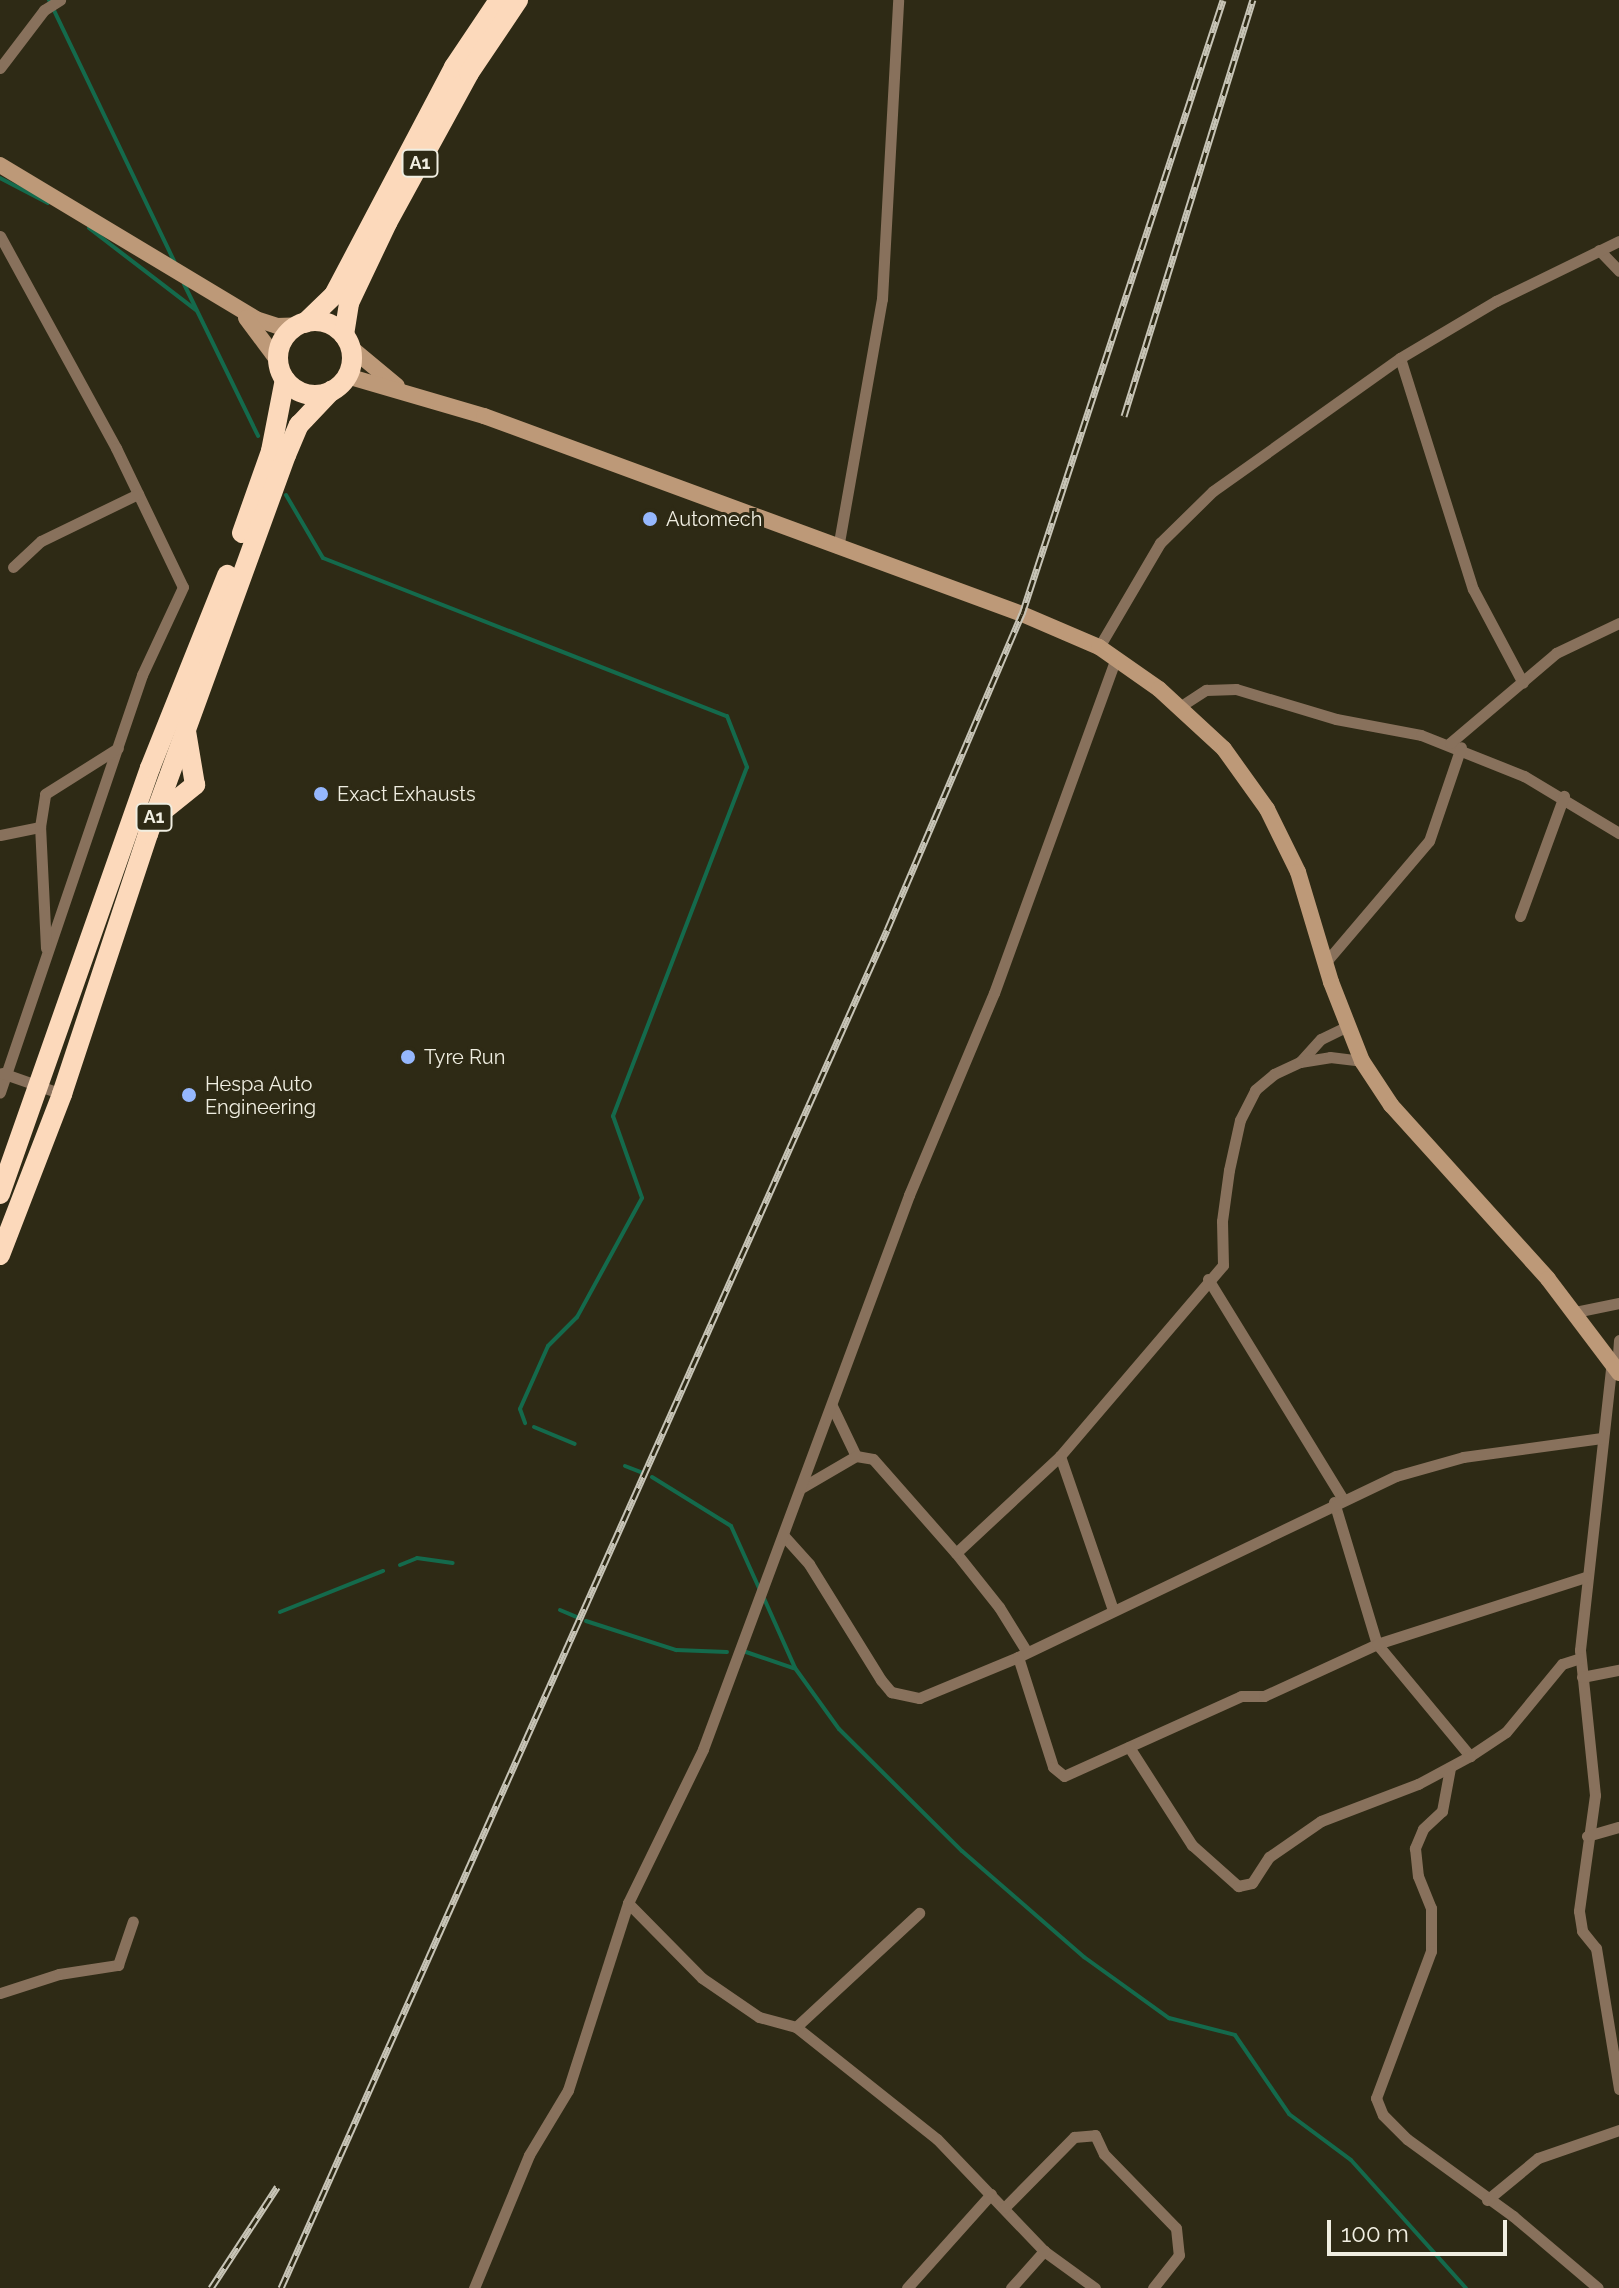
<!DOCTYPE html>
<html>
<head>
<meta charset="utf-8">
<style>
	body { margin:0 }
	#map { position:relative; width:1619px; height:2288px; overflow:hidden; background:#2e2a15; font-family:Raleway,sans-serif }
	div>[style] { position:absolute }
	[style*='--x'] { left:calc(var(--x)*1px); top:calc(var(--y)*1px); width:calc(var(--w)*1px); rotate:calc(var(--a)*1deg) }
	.stream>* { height:4px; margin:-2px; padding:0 2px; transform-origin:2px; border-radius:2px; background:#146a4c }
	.street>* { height:11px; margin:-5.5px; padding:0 5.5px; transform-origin:5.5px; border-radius:5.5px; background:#88715c }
	.secondary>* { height:16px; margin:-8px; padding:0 8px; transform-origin:8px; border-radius:8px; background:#bd9978 }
	.highway>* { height:20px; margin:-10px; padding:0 10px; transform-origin:10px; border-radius:10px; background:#fcd9bb }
	.highway>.ring { margin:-10px; padding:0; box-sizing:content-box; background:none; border:20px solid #fcd9bb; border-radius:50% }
	.rail>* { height:7px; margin-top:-3.5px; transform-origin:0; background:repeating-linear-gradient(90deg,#2e2a15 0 12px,#c7c4b6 0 24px); box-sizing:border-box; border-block:2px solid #c7c4b6 }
	.dots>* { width:22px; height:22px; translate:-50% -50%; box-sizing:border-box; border:4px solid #2e2a15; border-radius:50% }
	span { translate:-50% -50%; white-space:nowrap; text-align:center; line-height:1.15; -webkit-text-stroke:6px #2e2a15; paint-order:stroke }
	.shield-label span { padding:2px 6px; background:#2e2a15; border:2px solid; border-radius:6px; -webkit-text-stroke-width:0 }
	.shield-label { font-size:18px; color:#f0eee1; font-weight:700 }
	.poi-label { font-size:20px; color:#f0eee1 }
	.left { translate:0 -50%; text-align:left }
	.scale { position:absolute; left:1327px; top:2220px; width:180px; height:36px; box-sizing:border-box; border:4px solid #f0eee1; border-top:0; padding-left:10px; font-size:24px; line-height:28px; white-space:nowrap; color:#f0eee1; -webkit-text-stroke:6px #2e2a15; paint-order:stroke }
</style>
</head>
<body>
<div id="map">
	<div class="stream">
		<i style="--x:49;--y:0;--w:294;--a:64.4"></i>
		<i style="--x:0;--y:178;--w:54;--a:27.5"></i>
		<i style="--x:89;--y:228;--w:135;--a:37.5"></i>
		<i style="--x:184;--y:284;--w:169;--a:64"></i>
		<i style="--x:286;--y:495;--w:73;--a:59.6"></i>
		<i style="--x:323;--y:558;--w:434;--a:21.4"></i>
		<i style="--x:727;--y:716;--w:55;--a:68.6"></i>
		<i style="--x:747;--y:767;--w:374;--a:111"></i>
		<i style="--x:613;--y:1116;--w:87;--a:70.5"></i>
		<i style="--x:642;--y:1198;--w:136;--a:118.6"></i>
		<i style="--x:577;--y:1317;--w:41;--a:135"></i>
		<i style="--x:548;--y:1346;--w:69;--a:114"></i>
		<i style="--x:520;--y:1409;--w:15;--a:70"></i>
		<i style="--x:534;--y:1427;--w:44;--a:22.5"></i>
		<i style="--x:625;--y:1466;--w:17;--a:21"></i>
		<i style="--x:652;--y:1477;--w:93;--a:31.8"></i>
		<i style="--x:731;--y:1526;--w:68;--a:65.7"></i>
		<i style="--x:400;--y:1565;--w:18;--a:-22"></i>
		<i style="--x:417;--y:1558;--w:36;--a:8"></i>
		<i style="--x:763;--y:1596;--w:79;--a:66"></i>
		<i style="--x:795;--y:1668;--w:75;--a:54.2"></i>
		<i style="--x:839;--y:1729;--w:173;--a:44.8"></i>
		<i style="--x:962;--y:1851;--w:162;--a:41"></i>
		<i style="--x:1084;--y:1957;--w:105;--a:35.7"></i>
		<i style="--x:1169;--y:2018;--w:68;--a:14.4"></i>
		<i style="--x:1235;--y:2035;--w:96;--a:55.6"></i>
		<i style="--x:1289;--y:2114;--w:77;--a:36.6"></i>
		<i style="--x:1351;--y:2160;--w:172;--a:48.1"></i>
		<i style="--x:560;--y:1610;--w:21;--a:23"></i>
		<i style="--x:280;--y:1612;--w:111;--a:-21.7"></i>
		<i style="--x:586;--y:1621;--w:95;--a:17.9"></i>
		<i style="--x:676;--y:1650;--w:51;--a:2.2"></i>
		<i style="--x:746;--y:1652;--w:50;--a:18.8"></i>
	</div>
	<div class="street">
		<i style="--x:0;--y:68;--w:73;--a:-52.8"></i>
		<i style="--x:44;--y:10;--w:19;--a:-32"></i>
		<i style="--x:0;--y:236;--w:242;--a:61.3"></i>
		<i style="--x:116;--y:448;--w:154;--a:64.3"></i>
		<i style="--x:183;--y:587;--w:97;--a:115"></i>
		<i style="--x:142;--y:675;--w:441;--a:108.8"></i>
		<i style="--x:1599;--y:250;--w:29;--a:46"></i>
		<i style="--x:1400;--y:358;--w:242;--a:72.5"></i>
		<i style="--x:1473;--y:589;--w:106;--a:62"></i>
		<i style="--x:838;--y:548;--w:253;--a:-80"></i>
		<i style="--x:882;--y:299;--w:299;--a:-86.9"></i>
		<i style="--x:13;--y:567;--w:38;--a:-43"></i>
		<i style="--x:41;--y:541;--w:108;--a:-25.9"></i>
		<i style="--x:1099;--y:647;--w:121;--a:-59.6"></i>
		<i style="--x:1160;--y:543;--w:74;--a:-44.5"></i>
		<i style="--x:1213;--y:491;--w:229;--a:-35.4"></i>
		<i style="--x:1400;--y:358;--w:112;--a:-30.7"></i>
		<i style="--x:1496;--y:301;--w:137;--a:-26"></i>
		<i style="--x:1181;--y:706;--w:30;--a:-33"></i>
		<i style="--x:1206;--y:690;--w:30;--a:-2"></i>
		<i style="--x:1236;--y:689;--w:104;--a:16.7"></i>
		<i style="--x:1336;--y:719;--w:86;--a:10.7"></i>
		<i style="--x:1421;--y:735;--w:111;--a:21.7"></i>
		<i style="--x:1524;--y:776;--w:111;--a:31"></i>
		<i style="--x:1450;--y:743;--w:139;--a:-40.3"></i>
		<i style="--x:1556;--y:653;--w:70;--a:-25.5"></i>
		<i style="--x:0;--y:835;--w:41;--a:-11.3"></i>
		<i style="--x:1520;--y:916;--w:128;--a:-69.9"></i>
		<i style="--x:46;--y:948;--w:121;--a:-92.8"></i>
		<i style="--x:40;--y:827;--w:33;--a:-81"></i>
		<i style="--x:45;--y:794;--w:86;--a:-32.2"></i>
		<i style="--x:1325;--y:963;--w:160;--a:-49.6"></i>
		<i style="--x:1429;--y:841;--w:99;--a:-71.2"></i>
		<i style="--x:1300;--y:1062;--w:31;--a:-48"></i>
		<i style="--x:1321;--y:1039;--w:30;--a:-26"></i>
		<i style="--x:2;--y:1073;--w:64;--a:19.3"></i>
		<i style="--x:1208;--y:1279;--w:257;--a:58.5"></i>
		<i style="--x:1575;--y:1312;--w:45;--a:-11.6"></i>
		<i style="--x:1612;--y:1360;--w:292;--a:96.3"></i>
		<i style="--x:1580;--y:1650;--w:146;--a:84.1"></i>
		<i style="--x:1595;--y:1795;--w:117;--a:97.9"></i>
		<i style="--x:1579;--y:1911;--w:20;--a:81"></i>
		<i style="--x:1582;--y:1931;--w:22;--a:51"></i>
		<i style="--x:1596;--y:1948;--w:143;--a:80.7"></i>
		<i style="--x:1617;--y:1369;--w:29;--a:-86"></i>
		<i style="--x:832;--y:1406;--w:55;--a:64.4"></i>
		<i style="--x:856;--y:1456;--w:17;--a:10"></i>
		<i style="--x:873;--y:1459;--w:125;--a:48.6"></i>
		<i style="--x:956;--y:1553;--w:69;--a:51.5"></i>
		<i style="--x:999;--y:1607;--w:49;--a:58.2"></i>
		<i style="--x:1060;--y:1456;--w:163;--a:71"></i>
		<i style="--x:801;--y:1488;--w:64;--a:-30.2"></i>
		<i style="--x:1334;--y:1502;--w:148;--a:73.2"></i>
		<i style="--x:1377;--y:1644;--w:146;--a:50.3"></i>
		<i style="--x:1470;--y:1756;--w:43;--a:-33.7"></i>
		<i style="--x:1506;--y:1732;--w:88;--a:-50.5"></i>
		<i style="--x:1562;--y:1664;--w:19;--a:-18"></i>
		<i style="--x:783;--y:1535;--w:39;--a:48"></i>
		<i style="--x:809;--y:1564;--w:137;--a:58.2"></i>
		<i style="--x:881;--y:1680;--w:16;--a:50"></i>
		<i style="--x:891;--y:1692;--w:29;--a:12"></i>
		<i style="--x:919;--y:1698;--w:107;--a:-22.5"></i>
		<i style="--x:1018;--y:1657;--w:419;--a:-25.6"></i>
		<i style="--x:1396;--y:1476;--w:70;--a:-15.8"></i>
		<i style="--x:1463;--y:1457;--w:140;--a:-7.8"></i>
		<i style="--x:956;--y:1553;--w:142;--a:-43"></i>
		<i style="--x:1060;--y:1456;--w:251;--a:-49.5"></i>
		<i style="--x:1223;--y:1265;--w:44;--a:-91.3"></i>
		<i style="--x:1222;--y:1221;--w:51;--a:-82.2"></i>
		<i style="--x:1229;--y:1170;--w:51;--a:-77.6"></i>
		<i style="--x:1240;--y:1120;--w:34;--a:-63"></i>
		<i style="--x:1255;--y:1090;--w:25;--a:-40"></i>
		<i style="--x:1274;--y:1074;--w:29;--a:-25"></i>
		<i style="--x:1300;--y:1062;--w:30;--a:-9"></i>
		<i style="--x:1330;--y:1057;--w:32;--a:7"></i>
		<i style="--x:1018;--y:1657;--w:115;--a:72.3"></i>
		<i style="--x:1053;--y:1767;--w:14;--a:39"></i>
		<i style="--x:1064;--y:1776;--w:194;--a:-24.3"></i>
		<i style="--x:1241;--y:1696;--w:23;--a:0"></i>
		<i style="--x:1264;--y:1696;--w:124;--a:-24.7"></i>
		<i style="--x:1377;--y:1644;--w:219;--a:-17.8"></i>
		<i style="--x:1582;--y:1677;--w:38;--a:-11"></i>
		<i style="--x:1129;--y:1747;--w:117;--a:57.3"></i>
		<i style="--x:1192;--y:1845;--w:62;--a:41.7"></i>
		<i style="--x:1238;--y:1886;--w:14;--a:-12"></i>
		<i style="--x:1252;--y:1883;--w:31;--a:-57"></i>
		<i style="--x:1269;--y:1857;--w:63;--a:-34.7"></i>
		<i style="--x:1321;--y:1821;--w:104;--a:-20.9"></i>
		<i style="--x:1418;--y:1784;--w:59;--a:-28.3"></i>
		<i style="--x:1450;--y:1768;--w:44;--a:100.5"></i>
		<i style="--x:1442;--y:1811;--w:26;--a:137"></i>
		<i style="--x:1423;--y:1829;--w:21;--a:113"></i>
		<i style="--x:1415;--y:1848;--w:28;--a:84"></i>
		<i style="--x:1418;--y:1876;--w:35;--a:68"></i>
		<i style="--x:1431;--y:1908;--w:43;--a:90"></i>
		<i style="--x:1431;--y:1951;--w:157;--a:110.5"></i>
		<i style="--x:1376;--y:2098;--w:18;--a:68"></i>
		<i style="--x:1383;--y:2115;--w:34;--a:45"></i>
		<i style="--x:1407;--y:2139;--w:131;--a:36"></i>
		<i style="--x:1513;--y:2216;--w:111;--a:40.3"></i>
		<i style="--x:1587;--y:1836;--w:33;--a:-16"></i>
		<i style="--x:628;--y:1903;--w:105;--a:45.4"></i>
		<i style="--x:702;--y:1978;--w:69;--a:34.4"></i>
		<i style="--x:759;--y:2017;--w:38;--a:15"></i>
		<i style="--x:796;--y:2027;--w:180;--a:38.5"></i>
		<i style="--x:937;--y:2139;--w:155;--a:46.3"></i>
		<i style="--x:1044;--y:2251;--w:63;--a:36"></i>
		<i style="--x:0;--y:1993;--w:62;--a:-17.9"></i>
		<i style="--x:59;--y:1974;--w:60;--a:-8.7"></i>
		<i style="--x:118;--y:1965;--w:46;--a:-71.2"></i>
		<i style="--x:796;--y:2027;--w:168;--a:-42.8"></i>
		<i style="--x:1487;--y:2200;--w:66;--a:-39.5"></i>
		<i style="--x:1538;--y:2158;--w:86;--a:-19.1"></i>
		<i style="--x:1004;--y:2208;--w:100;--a:-45.4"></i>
		<i style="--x:1074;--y:2137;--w:21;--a:-5"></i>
		<i style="--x:1095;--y:2135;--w:21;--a:65"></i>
		<i style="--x:1104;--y:2154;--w:103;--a:45.8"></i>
		<i style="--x:1176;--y:2228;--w:27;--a:84"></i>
		<i style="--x:1179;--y:2255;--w:42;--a:128.2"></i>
		<i style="--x:474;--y:2288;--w:144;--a:-67.5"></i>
		<i style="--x:529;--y:2155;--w:76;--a:-59"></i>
		<i style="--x:568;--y:2090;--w:196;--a:-72.2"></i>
		<i style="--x:628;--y:1903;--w:171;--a:-64"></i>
		<i style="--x:703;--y:1749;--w:591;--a:-69.6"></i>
		<i style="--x:909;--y:1195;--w:219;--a:-67.2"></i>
		<i style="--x:994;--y:993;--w:357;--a:-70"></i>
		<i style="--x:907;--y:2288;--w:126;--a:-48.2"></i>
		<i style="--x:1011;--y:2288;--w:50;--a:-48.3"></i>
	</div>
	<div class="secondary">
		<i style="--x:0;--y:165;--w:299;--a:31"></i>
		<i style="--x:256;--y:319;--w:22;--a:18"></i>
		<i style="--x:277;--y:326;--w:23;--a:-2"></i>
		<i style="--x:246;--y:318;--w:54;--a:53.3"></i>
		<i style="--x:350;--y:347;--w:61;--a:39.7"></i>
		<i style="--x:347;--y:376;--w:143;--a:16.3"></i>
		<i style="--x:484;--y:416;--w:573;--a:20.21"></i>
		<i style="--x:1022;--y:614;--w:84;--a:23.2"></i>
		<i style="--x:1099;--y:647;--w:73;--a:35"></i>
		<i style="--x:1159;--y:689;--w:88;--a:42.7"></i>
		<i style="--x:1224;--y:749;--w:74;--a:54.4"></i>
		<i style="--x:1267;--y:809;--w:70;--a:63.8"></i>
		<i style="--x:1298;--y:872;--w:115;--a:73.3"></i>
		<i style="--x:1331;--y:982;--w:85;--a:68.6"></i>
		<i style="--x:1362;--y:1061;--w:53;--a:56.6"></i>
		<i style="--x:1391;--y:1105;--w:234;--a:47.9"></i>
		<i style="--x:1548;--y:1279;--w:118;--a:52.9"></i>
	</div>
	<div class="highway">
		<i class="ring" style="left:278px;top:321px;width:54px;height:54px"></i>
		<i style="--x:305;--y:323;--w:40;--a:-44"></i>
		<i style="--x:334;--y:295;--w:258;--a:-62.2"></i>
		<i style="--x:454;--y:67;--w:81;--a:-56.1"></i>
		<i style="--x:344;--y:335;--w:32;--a:-81"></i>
		<i style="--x:349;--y:303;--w:89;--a:-64.6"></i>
		<i style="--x:387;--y:223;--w:171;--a:-61.3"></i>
		<i style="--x:469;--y:73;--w:88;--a:-56.1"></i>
		<i style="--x:242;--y:533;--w:87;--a:-70.5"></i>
		<i style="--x:271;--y:451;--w:73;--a:-79"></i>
		<i style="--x:154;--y:818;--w:53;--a:-38.8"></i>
		<i style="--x:195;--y:785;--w:55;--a:-99.5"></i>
		<i style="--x:0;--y:1194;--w:452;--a:-70.6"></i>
		<i style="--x:150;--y:768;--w:208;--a:-68.2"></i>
		<i style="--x:0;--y:1255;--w:173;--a:-68.9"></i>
		<i style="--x:62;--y:1094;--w:274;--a:-71.7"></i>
		<i style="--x:148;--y:834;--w:403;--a:-70"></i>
		<i style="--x:286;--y:455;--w:33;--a:-67"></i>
		<i style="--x:299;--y:425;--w:47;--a:-46.7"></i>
	</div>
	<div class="rail">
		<i style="--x:1124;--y:416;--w:436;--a:-72.8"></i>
		<i style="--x:211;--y:2288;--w:121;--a:-56.8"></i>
		<i style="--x:281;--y:2288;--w:1487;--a:-65.95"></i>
		<i style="--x:887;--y:930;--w:344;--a:-66.9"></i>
		<i style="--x:1022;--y:614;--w:646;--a:-71.87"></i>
	</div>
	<div class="dots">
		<i style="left:650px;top:519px;background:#95b7fd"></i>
		<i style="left:321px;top:794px;background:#95b7fd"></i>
		<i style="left:408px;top:1057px;background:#95b7fd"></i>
		<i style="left:189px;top:1095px;background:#95b7fd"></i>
	</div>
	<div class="shield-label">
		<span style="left:420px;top:163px">A1</span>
		<span style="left:154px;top:817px">A1</span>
	</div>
	<div class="poi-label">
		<span class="left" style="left:666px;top:519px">Automech</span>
		<span class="left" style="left:337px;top:794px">Exact Exhausts</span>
		<span class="left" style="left:424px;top:1057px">Tyre Run</span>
		<span class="left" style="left:205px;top:1096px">Hespa Auto<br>Engineering</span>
	</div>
	<div class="scale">100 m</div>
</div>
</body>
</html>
